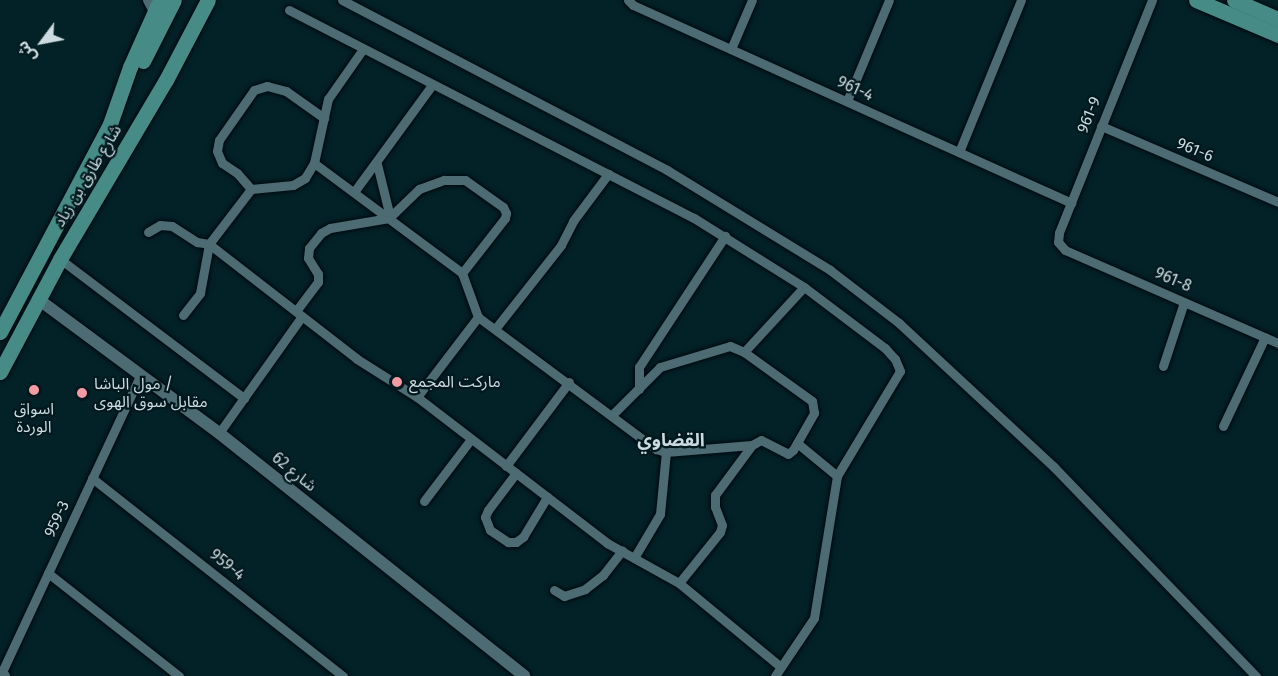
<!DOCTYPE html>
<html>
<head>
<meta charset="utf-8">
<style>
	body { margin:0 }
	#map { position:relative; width:1278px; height:676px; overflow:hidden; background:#032228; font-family:"Fira Sans","Noto Sans Arabic",sans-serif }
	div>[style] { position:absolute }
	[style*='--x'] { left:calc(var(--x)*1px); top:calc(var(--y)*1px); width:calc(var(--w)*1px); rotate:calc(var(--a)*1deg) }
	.roads { filter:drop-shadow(0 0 2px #000a0f) drop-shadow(0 0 2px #000a0f) }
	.minor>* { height:9px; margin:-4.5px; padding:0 4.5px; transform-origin:4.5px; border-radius:4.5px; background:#4c6b72 }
	.tertiary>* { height:12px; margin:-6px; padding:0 6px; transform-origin:6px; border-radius:6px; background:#4c6b72 }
	.primary>* { height:15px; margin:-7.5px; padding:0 7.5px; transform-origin:7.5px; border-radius:7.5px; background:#468b85 }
	.dots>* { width:16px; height:16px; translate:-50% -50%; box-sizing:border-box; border:3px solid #00191e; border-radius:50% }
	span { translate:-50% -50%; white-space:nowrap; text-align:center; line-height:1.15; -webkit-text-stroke:4.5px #00191e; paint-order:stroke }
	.street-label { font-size:16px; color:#cbdbdf }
	.poi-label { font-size:16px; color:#cbdbdf }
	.left { translate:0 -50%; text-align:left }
	.neighbourhood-label { font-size:18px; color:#cbdbdf; font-weight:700 }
	.north { position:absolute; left:12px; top:12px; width:60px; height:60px; -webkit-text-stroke:4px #00191e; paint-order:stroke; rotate:238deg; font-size:16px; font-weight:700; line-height:24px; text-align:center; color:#cbdbdf }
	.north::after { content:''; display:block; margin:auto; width:21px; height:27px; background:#cbdbdf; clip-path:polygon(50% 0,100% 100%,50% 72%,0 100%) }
</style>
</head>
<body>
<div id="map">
	<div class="roads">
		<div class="minor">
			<i style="--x:147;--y:0;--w:15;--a:62"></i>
			<i style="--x:342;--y:0;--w:367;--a:27.6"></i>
			<i style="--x:667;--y:170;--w:191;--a:31.5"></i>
			<i style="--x:830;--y:270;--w:87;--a:37.5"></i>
			<i style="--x:899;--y:323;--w:212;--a:42.9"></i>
			<i style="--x:1054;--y:467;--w:291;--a:46"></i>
			<i style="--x:628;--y:0;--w:7;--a:45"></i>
			<i style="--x:633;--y:5;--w:481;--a:24.3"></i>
			<i style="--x:1152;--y:0;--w:251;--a:111.8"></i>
			<i style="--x:1059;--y:233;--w:9;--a:96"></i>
			<i style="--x:1058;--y:242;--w:11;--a:49"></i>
			<i style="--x:1065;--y:250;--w:232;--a:23.6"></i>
			<i style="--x:289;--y:10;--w:455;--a:27.2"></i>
			<i style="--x:694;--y:218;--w:130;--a:32.1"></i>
			<i style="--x:804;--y:287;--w:101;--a:37"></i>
			<i style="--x:885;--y:348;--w:15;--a:48"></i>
			<i style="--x:895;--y:359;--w:13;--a:67"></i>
			<i style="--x:900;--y:371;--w:122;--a:121"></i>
			<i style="--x:837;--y:476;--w:144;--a:99.2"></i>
			<i style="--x:814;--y:618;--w:70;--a:123.9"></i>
			<i style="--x:731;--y:49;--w:53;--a:-66.8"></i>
			<i style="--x:847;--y:101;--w:109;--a:-67.4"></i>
			<i style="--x:1101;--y:126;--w:193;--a:23.2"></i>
			<i style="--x:959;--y:152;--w:164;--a:-67.8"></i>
			<i style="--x:314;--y:163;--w:184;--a:36.6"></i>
			<i style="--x:462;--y:273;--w:47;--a:70"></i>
			<i style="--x:478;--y:317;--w:222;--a:36.6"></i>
			<i style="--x:656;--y:449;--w:10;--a:17"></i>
			<i style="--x:666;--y:452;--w:86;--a:-4.7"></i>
			<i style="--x:377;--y:164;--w:55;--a:76.2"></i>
			<i style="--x:251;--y:189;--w:21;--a:-131"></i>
			<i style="--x:237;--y:173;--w:18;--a:-146"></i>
			<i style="--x:222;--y:163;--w:13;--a:-113"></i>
			<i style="--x:217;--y:151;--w:11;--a:-80"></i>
			<i style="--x:219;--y:140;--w:61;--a:-55"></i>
			<i style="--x:254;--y:90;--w:14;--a:-17"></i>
			<i style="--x:267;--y:86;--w:20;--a:15"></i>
			<i style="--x:286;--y:91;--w:47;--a:35.4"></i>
			<i style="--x:354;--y:192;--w:132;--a:-53.9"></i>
			<i style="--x:148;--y:232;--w:14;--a:-30"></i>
			<i style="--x:160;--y:225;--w:12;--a:5"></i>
			<i style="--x:172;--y:226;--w:30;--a:33"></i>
			<i style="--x:197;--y:242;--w:12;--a:9"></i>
			<i style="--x:209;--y:244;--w:187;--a:37.8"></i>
			<i style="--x:357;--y:359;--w:71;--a:32.3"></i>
			<i style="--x:417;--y:397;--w:240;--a:37.5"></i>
			<i style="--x:607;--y:543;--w:82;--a:29.1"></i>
			<i style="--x:679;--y:583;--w:132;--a:39.5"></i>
			<i style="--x:60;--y:259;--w:231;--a:37.1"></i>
			<i style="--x:296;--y:311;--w:36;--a:-53"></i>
			<i style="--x:318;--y:282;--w:8;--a:-90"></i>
			<i style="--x:318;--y:274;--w:19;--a:-122"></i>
			<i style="--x:308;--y:258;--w:10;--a:-84"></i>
			<i style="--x:309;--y:248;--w:19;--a:-51"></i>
			<i style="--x:321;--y:233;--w:10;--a:-29"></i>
			<i style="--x:330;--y:228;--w:60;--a:-9.6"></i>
			<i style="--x:389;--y:218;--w:42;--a:-44"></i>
			<i style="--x:419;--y:189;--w:27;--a:-20"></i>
			<i style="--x:444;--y:180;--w:21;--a:0"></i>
			<i style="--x:465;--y:180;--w:47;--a:35.4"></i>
			<i style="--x:503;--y:207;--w:7;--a:63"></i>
			<i style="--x:506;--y:213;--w:5;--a:101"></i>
			<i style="--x:505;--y:218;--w:70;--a:128"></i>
			<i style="--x:183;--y:315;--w:28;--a:-52"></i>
			<i style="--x:200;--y:293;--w:50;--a:-79.6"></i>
			<i style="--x:209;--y:244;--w:69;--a:-52.6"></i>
			<i style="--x:251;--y:189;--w:42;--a:-5.4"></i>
			<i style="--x:293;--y:185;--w:14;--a:-30"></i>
			<i style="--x:305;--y:178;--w:17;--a:-59"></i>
			<i style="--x:314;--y:163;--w:66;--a:-77.7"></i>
			<i style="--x:328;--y:99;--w:61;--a:-55"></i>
			<i style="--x:495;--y:329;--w:107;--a:-51.8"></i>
			<i style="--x:561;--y:245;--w:27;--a:-63"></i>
			<i style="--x:573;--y:221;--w:59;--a:-53.3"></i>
			<i style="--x:1163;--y:366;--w:67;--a:-71.8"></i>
			<i style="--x:639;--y:389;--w:22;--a:-90"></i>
			<i style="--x:639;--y:367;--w:157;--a:-56.7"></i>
			<i style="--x:417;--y:397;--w:101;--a:-52.7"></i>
			<i style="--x:613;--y:414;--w:66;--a:-45"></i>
			<i style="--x:660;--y:367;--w:73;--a:-16.7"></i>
			<i style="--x:730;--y:346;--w:15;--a:23"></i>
			<i style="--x:744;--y:352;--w:88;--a:-47.3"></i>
			<i style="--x:1223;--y:426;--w:98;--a:-64.7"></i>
			<i style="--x:219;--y:433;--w:143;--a:-54.6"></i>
			<i style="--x:797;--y:443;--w:52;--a:39.5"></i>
			<i style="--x:506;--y:466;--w:105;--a:-53.1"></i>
			<i style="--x:516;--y:473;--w:46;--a:127.1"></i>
			<i style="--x:488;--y:510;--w:8;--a:113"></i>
			<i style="--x:485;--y:517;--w:14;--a:69"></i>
			<i style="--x:490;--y:530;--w:22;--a:34"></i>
			<i style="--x:508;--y:542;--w:8;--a:0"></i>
			<i style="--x:516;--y:542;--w:9;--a:-36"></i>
			<i style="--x:523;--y:537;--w:47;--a:-59"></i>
			<i style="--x:92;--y:478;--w:320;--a:38.3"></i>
			<i style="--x:424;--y:501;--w:78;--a:-52.8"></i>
			<i style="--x:634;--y:558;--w:51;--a:-59.4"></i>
			<i style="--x:660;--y:514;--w:62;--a:-84.5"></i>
			<i style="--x:48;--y:573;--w:167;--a:38.2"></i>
			<i style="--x:679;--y:583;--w:65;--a:-51.2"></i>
			<i style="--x:720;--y:532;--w:7;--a:-74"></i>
			<i style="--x:722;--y:525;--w:19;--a:-111"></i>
			<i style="--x:715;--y:507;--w:12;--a:-90"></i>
			<i style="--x:715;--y:495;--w:62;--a:-53.5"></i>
			<i style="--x:752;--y:445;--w:10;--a:-29"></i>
			<i style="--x:761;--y:440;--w:30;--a:27"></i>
			<i style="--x:788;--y:454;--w:6;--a:-39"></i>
			<i style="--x:793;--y:450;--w:43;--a:-60.4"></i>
			<i style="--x:814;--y:413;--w:12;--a:-99"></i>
			<i style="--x:812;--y:401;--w:84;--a:-144.2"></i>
			<i style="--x:554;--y:590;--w:12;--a:31"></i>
			<i style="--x:564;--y:596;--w:22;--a:-18"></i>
			<i style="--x:585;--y:589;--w:23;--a:-38"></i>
			<i style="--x:603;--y:575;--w:31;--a:-52"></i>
			<i style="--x:1;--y:674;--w:329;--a:-65"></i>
		</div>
		<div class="tertiary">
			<i style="--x:38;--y:299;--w:225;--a:36.5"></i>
			<i style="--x:219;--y:433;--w:390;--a:38.5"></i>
			<i style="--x:0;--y:673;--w:5;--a:37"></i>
		</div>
		<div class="primary">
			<i style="--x:1196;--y:0;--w:89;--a:23.1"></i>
			<i style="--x:1234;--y:0;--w:48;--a:23.4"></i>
			<i style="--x:143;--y:61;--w:68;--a:-63.1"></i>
			<i style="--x:0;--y:332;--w:235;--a:-62.1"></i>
			<i style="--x:110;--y:124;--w:60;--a:-70.7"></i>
			<i style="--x:130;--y:67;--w:73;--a:-65.9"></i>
			<i style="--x:0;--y:372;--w:128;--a:-62"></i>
			<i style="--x:60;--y:259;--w:208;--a:-59.4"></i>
			<i style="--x:166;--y:80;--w:90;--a:-62.3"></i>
		</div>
	</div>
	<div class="dots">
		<i style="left:397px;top:382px;background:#f49aa4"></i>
		<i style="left:34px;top:390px;background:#f49aa4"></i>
		<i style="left:82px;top:393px;background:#f49aa4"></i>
	</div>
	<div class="street-label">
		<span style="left:855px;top:89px;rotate:24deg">961-4</span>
		<span style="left:1089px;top:115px;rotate:-68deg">961-9</span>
		<span style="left:1195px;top:150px;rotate:23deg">961-6</span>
		<span style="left:88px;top:176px;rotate:-59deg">شارع طارق بن زياد</span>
		<span style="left:1173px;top:280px;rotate:23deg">961-8</span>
		<span style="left:294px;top:472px;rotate:39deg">شارع 62</span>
		<span style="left:57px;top:519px;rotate:-65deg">959-3</span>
		<span style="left:227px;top:565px;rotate:38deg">959-4</span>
	</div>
	<div class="poi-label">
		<span class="left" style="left:409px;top:382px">ماركت المجمع</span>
		<span class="left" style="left:94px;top:393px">مول الباشا /<br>مقابل سوق الهوى</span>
		<span style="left:34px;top:418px">اسواق<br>الوردة</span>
	</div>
	<div class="neighbourhood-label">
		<span style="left:671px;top:440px">القضاوي</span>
	</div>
	<div class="north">ش</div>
</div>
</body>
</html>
